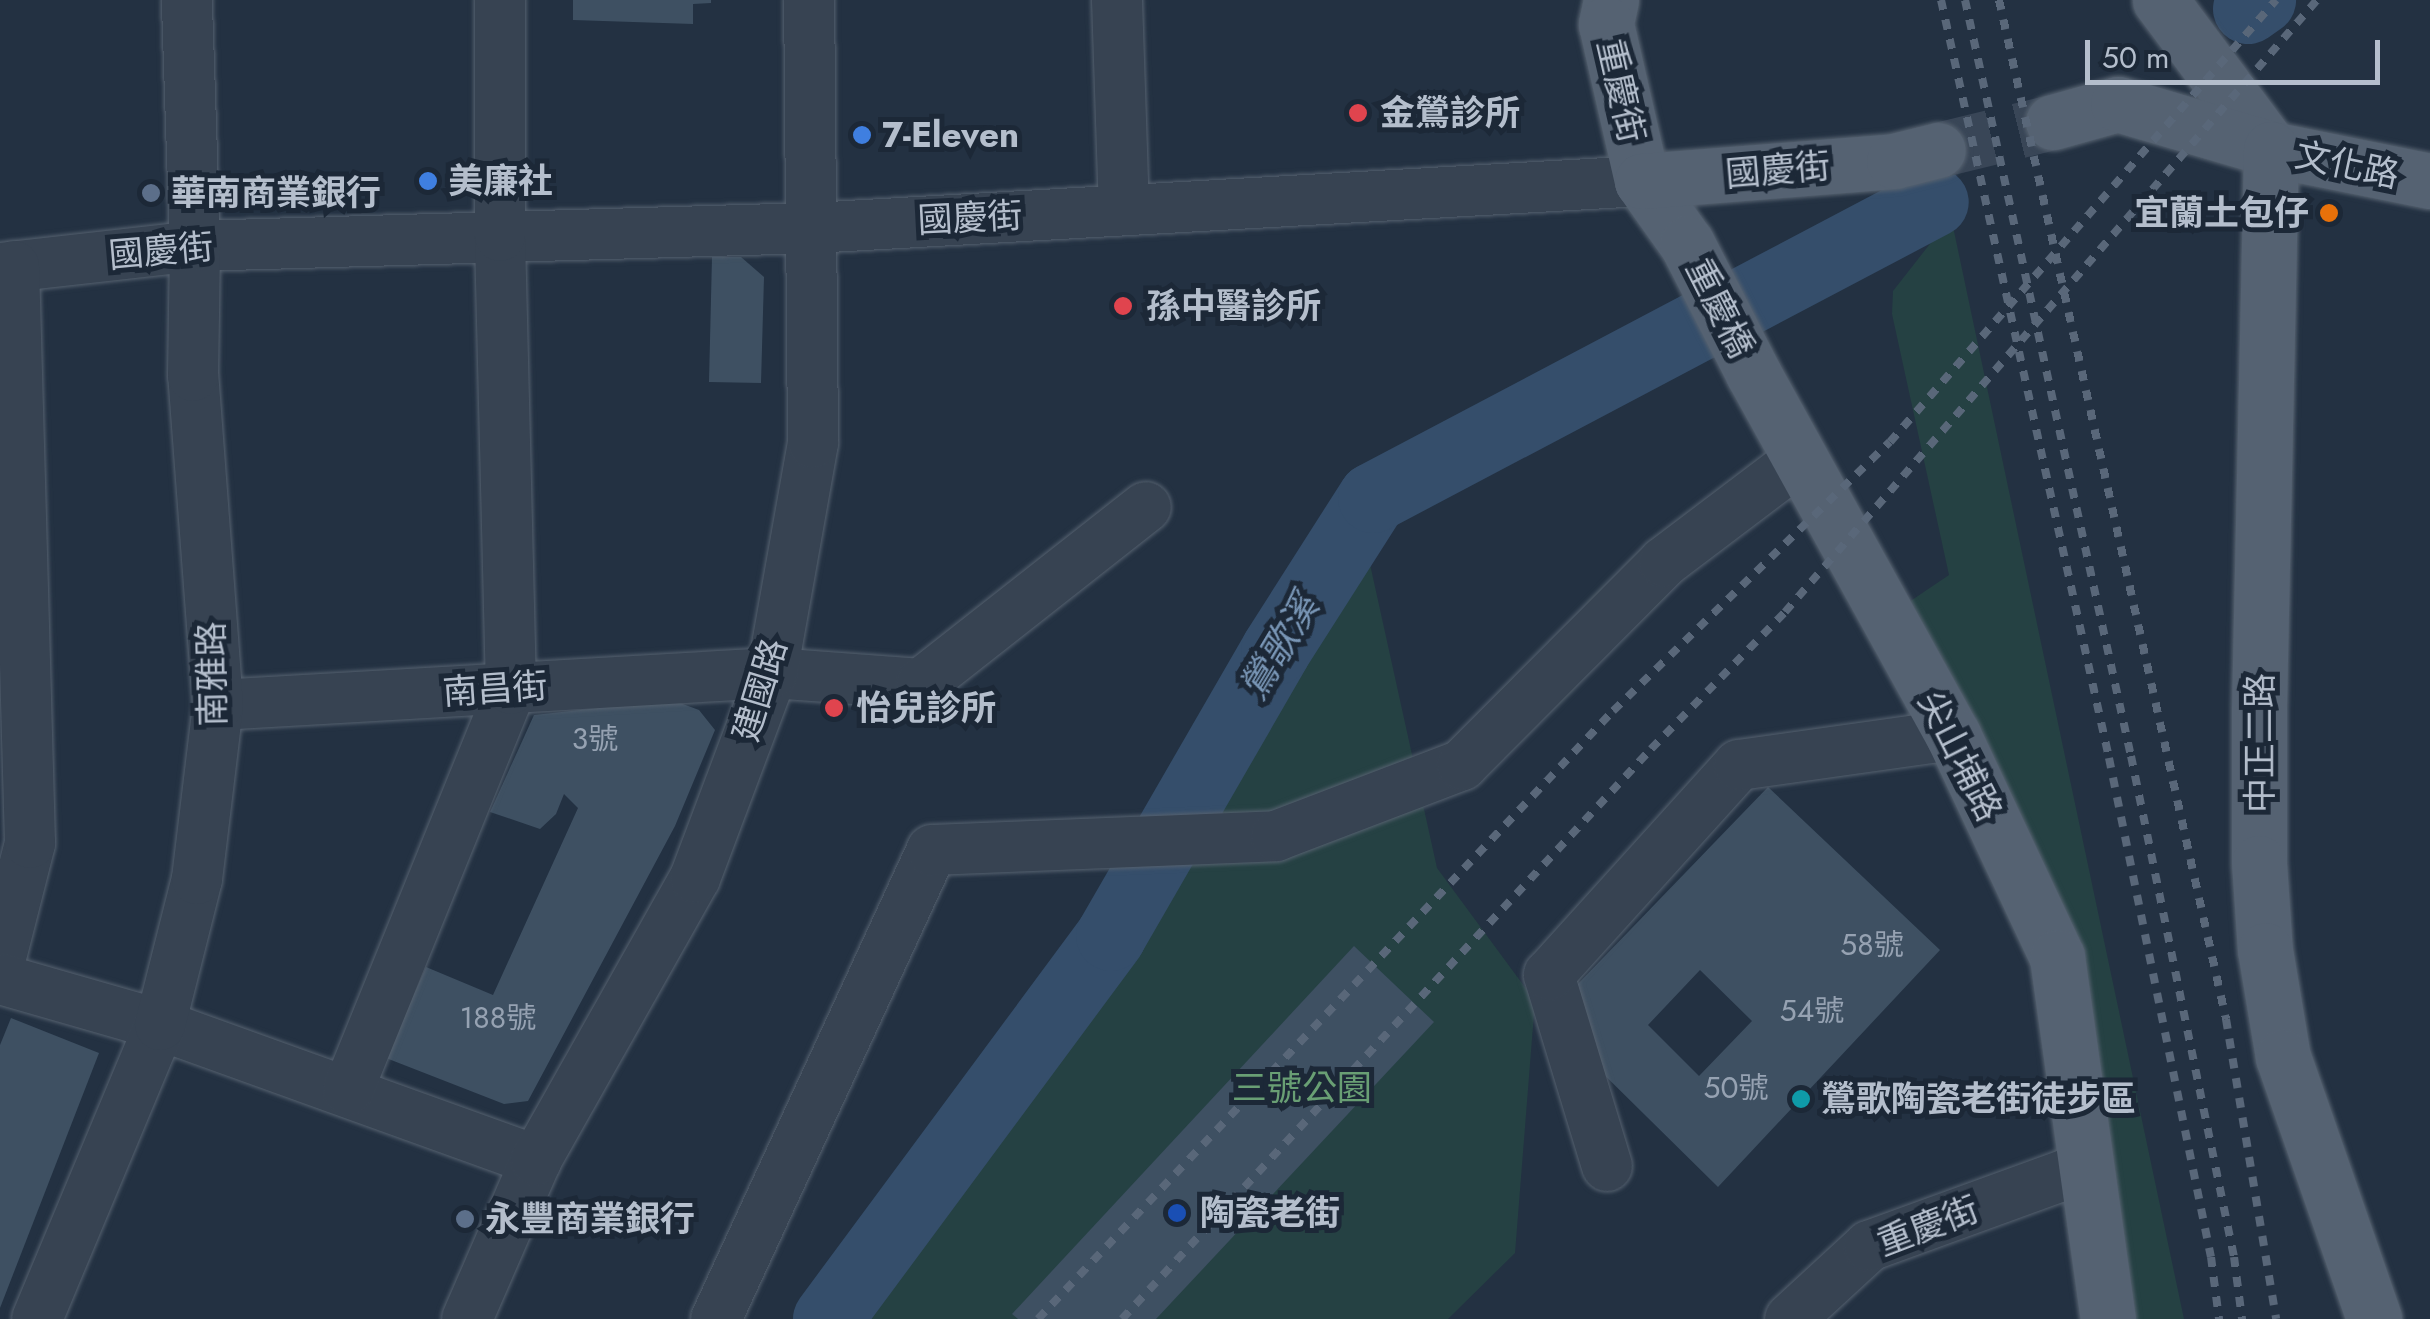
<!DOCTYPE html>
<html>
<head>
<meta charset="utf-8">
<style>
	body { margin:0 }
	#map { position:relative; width:2430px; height:1319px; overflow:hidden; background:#233142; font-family:Jost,"Noto Sans TC",sans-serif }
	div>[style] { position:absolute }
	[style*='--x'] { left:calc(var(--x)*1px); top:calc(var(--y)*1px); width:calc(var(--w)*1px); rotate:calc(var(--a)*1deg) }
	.green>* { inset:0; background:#254143 }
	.river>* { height:70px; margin:-35px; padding:0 35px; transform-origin:35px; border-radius:35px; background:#354e6b }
	.building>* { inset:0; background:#3e5062 }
	.major-tunnel>* { height:55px; margin-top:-27.5px; transform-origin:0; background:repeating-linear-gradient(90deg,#394657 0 55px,transparent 0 83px) }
	.roads { filter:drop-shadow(0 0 2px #55616f) drop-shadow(0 0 2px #55616f) }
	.minor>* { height:50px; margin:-25px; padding:0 25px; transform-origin:25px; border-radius:25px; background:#374352 }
	.major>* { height:55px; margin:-27.5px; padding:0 27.5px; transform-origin:27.5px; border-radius:27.5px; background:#556272 }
	.rail>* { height:8px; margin-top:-4px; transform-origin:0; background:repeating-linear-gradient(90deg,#596779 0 10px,transparent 0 20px) }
	.dots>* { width:28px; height:28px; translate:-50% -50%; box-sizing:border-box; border:5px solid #1c2837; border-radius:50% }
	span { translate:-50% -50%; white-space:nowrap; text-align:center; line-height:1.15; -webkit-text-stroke:10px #1c2837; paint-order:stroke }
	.number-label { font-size:30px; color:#96a2b2 }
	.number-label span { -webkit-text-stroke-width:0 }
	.street-label { font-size:35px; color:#b4becc }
	.poi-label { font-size:35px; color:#b4becc; font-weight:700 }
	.left { translate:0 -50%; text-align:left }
	.right { translate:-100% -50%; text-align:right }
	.park-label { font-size:35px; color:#699f74 }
	.water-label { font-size:38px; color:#7996b6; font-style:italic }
	.scale { position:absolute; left:2085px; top:40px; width:295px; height:45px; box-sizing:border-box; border:5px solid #b4becc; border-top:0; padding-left:12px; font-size:30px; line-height:35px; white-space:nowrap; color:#b4becc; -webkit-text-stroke:8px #1c2837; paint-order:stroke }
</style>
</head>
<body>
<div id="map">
	<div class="green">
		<i style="clip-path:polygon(1951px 217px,2184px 1319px,2120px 1319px,2092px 1107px,1909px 602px,1949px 575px,1892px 314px,1893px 291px)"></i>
		<i style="clip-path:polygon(1366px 546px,1437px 868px,1535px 1001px,1515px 1253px,1448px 1319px,860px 1319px,1169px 884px)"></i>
	</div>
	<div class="river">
		<i style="--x:2248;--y:9;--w:16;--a:-35"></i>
		<i style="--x:828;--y:1319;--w:476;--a:-53.5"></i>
		<i style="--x:1111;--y:936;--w:330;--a:-60"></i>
		<i style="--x:1276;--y:650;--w:180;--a:-57.5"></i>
		<i style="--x:1373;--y:498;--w:634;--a:-27.82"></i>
	</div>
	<div class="building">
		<i style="clip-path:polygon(573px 0,711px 0,711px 3px,693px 4px,693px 24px,573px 20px)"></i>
		<i style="clip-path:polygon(712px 257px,741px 257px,764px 277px,761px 383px,709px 382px)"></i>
		<i style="clip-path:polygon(672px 700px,699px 710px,715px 730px,675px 826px,528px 1101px,504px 1104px,386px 1058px,426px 967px,493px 995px,578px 808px,564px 794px,556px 814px,540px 829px,490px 812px,534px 715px)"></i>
		<i style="clip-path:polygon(evenodd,1768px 787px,1940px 950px,1718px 1187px,1576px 1047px,1574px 988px,1768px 787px,1700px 970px,1752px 1021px,1699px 1076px,1648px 1025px,1700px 970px)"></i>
		<i style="clip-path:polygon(1354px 946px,1434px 1022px,1156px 1319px,1018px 1319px,1012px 1314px)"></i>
		<i style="clip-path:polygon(11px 1018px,99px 1053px,0 1308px,0 1045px)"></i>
	</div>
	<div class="major-tunnel">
		<i style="--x:1938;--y:150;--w:118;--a:-13.7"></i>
	</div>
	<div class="roads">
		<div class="minor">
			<i style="--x:1117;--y:0;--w:209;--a:88.1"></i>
			<i style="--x:0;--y:268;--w:196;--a:-6.4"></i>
			<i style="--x:195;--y:246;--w:617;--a:-1.67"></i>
			<i style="--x:812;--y:228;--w:831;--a:-3.24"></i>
			<i style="--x:218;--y:705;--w:555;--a:-3.31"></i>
			<i style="--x:772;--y:673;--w:149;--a:4.2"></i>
			<i style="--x:921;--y:684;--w:286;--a:-38.2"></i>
			<i style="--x:0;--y:961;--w:122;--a:-75.7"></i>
			<i style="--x:30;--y:843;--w:577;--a:-91.59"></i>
			<i style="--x:0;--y:979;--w:166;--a:16"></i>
			<i style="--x:160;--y:1025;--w:400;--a:19.8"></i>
			<i style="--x:348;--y:1090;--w:433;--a:-67.9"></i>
			<i style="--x:511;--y:689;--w:453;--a:-91.4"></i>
			<i style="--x:500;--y:236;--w:236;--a:-90"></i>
			<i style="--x:1607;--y:1166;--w:200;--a:-106.9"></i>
			<i style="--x:1549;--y:975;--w:283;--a:-47.9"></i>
			<i style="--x:1739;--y:765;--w:216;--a:-8"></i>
			<i style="--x:37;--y:1319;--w:319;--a:-67.3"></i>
			<i style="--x:160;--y:1025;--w:151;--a:-75.8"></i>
			<i style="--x:197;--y:879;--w:175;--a:-83.1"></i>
			<i style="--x:218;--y:705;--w:330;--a:-94.3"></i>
			<i style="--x:193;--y:376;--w:130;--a:-89.1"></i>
			<i style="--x:195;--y:246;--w:246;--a:-91.9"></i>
			<i style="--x:467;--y:1319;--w:173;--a:-66.5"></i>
			<i style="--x:536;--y:1160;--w:324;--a:-60.6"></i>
			<i style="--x:695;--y:878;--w:219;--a:-69.4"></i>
			<i style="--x:772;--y:673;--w:234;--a:-79.9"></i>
			<i style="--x:813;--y:443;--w:443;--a:-90.5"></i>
			<i style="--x:716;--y:1319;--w:516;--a:-65.27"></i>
			<i style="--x:932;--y:850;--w:344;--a:-2.3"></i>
			<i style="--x:1276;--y:836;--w:199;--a:-20.9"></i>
			<i style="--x:1462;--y:765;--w:286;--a:-45.1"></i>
			<i style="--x:1664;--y:562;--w:171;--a:-37.1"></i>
			<i style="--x:1790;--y:1319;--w:108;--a:-42.7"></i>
			<i style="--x:1869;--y:1246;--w:231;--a:-20"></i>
		</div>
		<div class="major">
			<i style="--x:1611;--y:0;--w:25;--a:102"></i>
			<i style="--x:1606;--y:24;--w:161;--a:77.1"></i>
			<i style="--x:1642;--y:181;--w:77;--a:54.5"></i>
			<i style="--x:1687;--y:244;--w:145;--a:62.9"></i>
			<i style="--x:1753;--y:373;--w:414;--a:61.1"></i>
			<i style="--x:1953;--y:735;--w:245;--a:64.9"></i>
			<i style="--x:2057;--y:957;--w:366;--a:82"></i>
			<i style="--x:2160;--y:0;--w:186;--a:53.3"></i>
			<i style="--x:2053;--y:122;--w:67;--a:-15.5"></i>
			<i style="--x:2118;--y:104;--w:159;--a:16.4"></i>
			<i style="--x:2271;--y:149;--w:162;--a:11.4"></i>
			<i style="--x:2271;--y:149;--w:559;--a:91.23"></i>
			<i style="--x:2259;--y:708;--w:155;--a:90"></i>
			<i style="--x:2259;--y:863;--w:87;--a:86.1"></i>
			<i style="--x:2265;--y:950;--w:109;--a:80.5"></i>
			<i style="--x:2283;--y:1057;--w:277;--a:70.8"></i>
			<i style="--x:1642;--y:181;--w:253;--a:-4.5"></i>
			<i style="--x:1894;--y:161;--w:45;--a:-14"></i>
		</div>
	</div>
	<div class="rail">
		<i style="--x:1941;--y:0;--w:776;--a:77.5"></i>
		<i style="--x:2109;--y:758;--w:509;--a:78.45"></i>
		<i style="--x:2211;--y:1257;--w:63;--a:82.6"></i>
		<i style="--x:1965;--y:0;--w:774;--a:77.62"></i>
		<i style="--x:2131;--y:756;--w:511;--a:78.38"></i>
		<i style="--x:2234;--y:1257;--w:63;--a:82.6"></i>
		<i style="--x:1999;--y:0;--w:1044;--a:77.44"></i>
		<i style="--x:2226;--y:1019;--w:304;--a:80.5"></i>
		<i style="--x:1038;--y:1319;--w:837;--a:-46.6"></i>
		<i style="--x:1613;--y:711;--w:386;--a:-44.2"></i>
		<i style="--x:1890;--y:442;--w:587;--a:-48.87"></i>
		<i style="--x:1122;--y:1319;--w:778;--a:-47.14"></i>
		<i style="--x:1651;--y:749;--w:192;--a:-45.6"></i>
		<i style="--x:1785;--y:612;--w:811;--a:-49"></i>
	</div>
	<div class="dots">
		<i style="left:1358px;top:113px;background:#e0444e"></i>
		<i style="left:862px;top:135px;background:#3f7fe0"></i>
		<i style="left:428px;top:181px;background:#3f7fe0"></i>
		<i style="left:151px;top:193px;background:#5c6f8a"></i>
		<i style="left:2329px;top:213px;background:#e8710a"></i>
		<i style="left:1123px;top:306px;background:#e0444e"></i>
		<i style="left:834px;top:708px;background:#e0444e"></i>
		<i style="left:1801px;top:1099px;background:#0f9aa8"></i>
		<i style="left:1177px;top:1213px;background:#1a4fb4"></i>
		<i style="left:465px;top:1219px;background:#5c6f8a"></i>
	</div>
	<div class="number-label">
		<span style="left:595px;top:739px">3號</span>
		<span style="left:1872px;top:945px">58號</span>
		<span style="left:1812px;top:1011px">54號</span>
		<span style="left:498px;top:1018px">188號</span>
		<span style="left:1736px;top:1088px">50號</span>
	</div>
	<div class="street-label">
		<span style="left:1621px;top:91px;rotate:77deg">重慶街</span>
		<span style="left:2347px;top:165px;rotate:12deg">文化路</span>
		<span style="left:1778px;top:170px;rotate:-5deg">國慶街</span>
		<span style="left:970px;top:218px;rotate:-3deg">國慶街</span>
		<span style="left:161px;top:251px;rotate:-5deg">國慶街</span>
		<span style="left:1720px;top:308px;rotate:63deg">重慶橋</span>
		<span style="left:212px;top:674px;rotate:-91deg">南雅路</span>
		<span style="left:495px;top:689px;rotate:-4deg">南昌街</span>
		<span style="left:760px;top:690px;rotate:-73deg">建國路</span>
		<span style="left:2260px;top:743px;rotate:-90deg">中正二路</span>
		<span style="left:1960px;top:756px;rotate:63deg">尖山埔路</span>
		<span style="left:1928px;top:1226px;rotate:-21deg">重慶街</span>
	</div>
	<div class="poi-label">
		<span class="left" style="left:1380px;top:113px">金鶯診所</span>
		<span class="left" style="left:882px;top:135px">7-Eleven</span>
		<span class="left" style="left:448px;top:181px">美廉社</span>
		<span class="left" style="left:171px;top:193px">華南商業銀行</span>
		<span class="right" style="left:2309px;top:213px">宜蘭土包仔</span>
		<span class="left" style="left:1146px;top:306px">孫中醫診所</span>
		<span class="left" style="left:856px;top:708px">怡兒診所</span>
		<span class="left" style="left:1821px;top:1099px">鶯歌陶瓷老街徒步區</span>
		<span class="left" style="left:1200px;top:1213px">陶瓷老街</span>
		<span class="left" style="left:485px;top:1219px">永豐商業銀行</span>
	</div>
	<div class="park-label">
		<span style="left:1302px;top:1088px">三號公園</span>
	</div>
	<div class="water-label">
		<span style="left:1279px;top:647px;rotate:-59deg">鶯歌溪</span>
	</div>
	<div class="scale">50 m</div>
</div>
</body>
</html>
